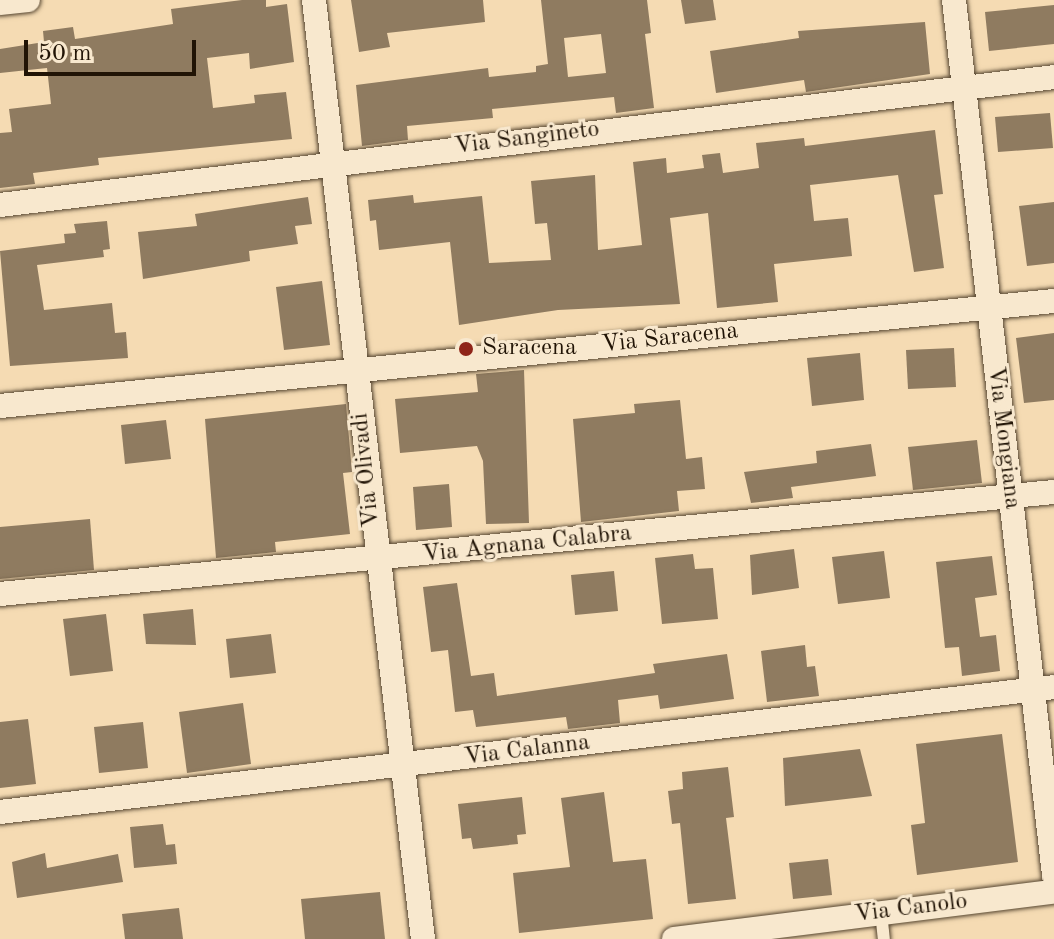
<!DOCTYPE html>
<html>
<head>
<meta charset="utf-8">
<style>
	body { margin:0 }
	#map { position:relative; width:1054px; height:939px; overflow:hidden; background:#f5dbb3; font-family:"Old Standard TT",serif }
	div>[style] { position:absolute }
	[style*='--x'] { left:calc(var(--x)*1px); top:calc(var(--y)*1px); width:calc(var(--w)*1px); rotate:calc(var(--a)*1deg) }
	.building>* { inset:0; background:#8f7b60 }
	.roads { filter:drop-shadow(0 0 2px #564631) drop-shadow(0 0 2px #564631) }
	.lane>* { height:12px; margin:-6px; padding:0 6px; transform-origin:6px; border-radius:6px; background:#f8e8ce }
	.street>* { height:24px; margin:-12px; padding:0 12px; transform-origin:12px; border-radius:12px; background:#f8e8ce }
	.dots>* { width:22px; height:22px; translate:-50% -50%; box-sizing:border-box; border:4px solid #f8e8ce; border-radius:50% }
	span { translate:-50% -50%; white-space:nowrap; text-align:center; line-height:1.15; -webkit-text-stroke:6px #f8e8ce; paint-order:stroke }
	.street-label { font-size:24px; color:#211406 }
	.poi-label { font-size:24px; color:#211406 }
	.left { translate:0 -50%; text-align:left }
	.scale { position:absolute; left:24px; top:40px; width:172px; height:36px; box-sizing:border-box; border:4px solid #211406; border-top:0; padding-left:10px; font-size:24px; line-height:28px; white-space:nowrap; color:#211406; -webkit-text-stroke:6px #f8e8ce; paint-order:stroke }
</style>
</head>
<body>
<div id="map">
	<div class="building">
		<i style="clip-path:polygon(242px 0,266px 0,266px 7px,287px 4px,294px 62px,250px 69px,249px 53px,207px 58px,213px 108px,255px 103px,254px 95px,286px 92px,292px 139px,98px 158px,99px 165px,33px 173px,35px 184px,0 188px,0 133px,12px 132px,9px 109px,51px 104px,47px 68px,0 73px,0 49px,44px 42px,43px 31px,73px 27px,75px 39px,173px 24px,171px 9px)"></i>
		<i style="clip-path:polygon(351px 0,483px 0,485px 22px,387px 33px,390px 47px,359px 52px)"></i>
		<i style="clip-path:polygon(evenodd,541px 0,647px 0,651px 33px,645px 34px,654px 108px,616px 113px,614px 97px,492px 109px,493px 118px,407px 126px,408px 140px,362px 146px,356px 85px,488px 68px,489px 77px,536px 72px,536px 66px,548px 64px,541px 0,601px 34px,606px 73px,568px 77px,564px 38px,601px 34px)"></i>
		<i style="clip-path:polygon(681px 0,713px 0,716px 20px,685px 24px)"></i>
		<i style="clip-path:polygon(1054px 5px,1054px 44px,989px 51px,985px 12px)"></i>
		<i style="clip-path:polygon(925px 22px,930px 74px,806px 92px,804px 80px,716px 93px,710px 51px,799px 38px,798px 31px)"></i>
		<i style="clip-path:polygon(1050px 113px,1053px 148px,998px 152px,995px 117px)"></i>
		<i style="clip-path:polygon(935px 130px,943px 194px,934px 195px,944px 268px,914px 272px,898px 175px,810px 185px,814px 221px,848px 218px,852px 256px,774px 264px,778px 302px,717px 308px,708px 213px,670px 218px,680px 304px,558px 310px,459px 325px,450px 242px,379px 250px,376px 220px,370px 221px,368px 200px,413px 195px,414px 203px,482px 196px,489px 263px,551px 260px,547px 223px,535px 224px,531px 181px,595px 175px,598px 250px,642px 245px,633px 162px,666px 158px,667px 173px,704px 168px,702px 155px,720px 153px,723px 173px,759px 168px,756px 143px,804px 138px,805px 146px)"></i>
		<i style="clip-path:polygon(308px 197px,312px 224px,295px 226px,298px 244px,249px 251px,250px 261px,143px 279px,138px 232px,197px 226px,195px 214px)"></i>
		<i style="clip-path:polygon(1054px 202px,1054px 263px,1027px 266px,1019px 206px)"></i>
		<i style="clip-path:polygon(107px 221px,110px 249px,103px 250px,104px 257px,37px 265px,44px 310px,112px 303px,115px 333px,126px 332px,128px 358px,10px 366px,0 251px,65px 243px,64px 234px,76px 233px,74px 224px)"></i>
		<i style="clip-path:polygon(322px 281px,330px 345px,284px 350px,276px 287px)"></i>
		<i style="clip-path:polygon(1054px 333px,1054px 400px,1024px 403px,1016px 338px)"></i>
		<i style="clip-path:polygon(954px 348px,956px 387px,908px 389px,906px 350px)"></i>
		<i style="clip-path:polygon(860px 353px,864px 400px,812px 406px,807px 358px)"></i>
		<i style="clip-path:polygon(524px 370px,529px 523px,486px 524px,483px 461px,477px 446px,400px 453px,395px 399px,478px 392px,476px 374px)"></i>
		<i style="clip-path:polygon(680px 400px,686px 459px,702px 457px,705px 489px,677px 491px,679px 511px,581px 522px,573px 419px,635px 413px,634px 404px)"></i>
		<i style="clip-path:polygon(346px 404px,352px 472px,343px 473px,350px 534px,275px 542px,276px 552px,216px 558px,205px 419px)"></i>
		<i style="clip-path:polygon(166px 420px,171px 459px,125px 464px,121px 425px)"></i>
		<i style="clip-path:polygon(977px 440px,982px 483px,913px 490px,908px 447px)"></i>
		<i style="clip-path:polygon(871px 444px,876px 476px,791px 487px,793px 498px,751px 503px,744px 472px,817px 463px,816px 451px)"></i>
		<i style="clip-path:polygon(449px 484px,452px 527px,416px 530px,413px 487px)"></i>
		<i style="clip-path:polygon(90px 519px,94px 570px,0 579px,0 527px)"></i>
		<i style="clip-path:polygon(794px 549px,799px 588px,752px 595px,750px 555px)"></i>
		<i style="clip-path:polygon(884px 551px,890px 598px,838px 604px,832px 557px)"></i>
		<i style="clip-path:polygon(693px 554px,695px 569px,713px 568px,718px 619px,662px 624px,655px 558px)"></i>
		<i style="clip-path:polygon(992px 556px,997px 595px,975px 598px,980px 637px,996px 635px,1000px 671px,962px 676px,959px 647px,945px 648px,936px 562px)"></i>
		<i style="clip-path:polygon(614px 571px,618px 611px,575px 615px,571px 575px)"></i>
		<i style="clip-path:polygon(457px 583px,471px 676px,494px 673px,497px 696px,655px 673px,653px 664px,727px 654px,734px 699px,660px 709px,658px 695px,618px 700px,620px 723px,568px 729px,566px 717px,476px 727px,473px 710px,455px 712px,448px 650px,431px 652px,423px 587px)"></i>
		<i style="clip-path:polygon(193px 609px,196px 645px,146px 644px,143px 614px)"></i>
		<i style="clip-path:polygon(106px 614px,113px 671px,70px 676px,63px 619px)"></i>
		<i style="clip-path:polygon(271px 634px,276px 673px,230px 678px,226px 639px)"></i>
		<i style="clip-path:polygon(805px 645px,807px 667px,815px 666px,819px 696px,767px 702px,761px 651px)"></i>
		<i style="clip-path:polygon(243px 703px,251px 764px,187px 773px,179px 712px)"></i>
		<i style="clip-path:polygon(28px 719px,36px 784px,0 788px,0 722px)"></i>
		<i style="clip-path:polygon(143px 722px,148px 768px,99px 773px,94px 727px)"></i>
		<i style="clip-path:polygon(1002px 734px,1018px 862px,917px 875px,911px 825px,925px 823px,916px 744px)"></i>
		<i style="clip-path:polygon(860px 749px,872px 796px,785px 806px,783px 758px)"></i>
		<i style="clip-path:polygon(728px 767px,734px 817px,726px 818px,736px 899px,688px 904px,680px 823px,672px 824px,668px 791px,683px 789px,682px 772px)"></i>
		<i style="clip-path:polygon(604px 792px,613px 862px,646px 859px,653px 919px,519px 933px,513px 873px,570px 867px,561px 798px)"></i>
		<i style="clip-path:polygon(522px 797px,526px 834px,517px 835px,518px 844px,473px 849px,471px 838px,462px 839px,458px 804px)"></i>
		<i style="clip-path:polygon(163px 824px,166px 845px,175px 844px,177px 864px,134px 868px,130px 827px)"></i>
		<i style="clip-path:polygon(45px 853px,47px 868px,118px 854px,123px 882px,17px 898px,12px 862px)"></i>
		<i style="clip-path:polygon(828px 859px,832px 895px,793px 899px,789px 863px)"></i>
		<i style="clip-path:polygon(380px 892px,385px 939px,305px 939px,301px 899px)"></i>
		<i style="clip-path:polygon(179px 908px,183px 939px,125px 939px,122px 914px)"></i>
	</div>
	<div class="roads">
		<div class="lane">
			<i style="--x:881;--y:912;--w:27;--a:84"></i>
		</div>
		<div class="street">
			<i style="--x:314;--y:0;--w:945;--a:83.38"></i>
			<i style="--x:954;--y:0;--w:881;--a:83.48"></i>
			<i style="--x:0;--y:3;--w:28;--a:-6"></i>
			<i style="--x:0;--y:205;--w:1062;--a:-6.92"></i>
			<i style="--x:0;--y:406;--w:1059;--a:-5.69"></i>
			<i style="--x:0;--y:594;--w:1059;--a:-5.53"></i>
			<i style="--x:0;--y:812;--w:1061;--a:-6.76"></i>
			<i style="--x:674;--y:939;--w:383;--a:-7.1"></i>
		</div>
	</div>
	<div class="dots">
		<i style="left:466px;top:349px;background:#8f2418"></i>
	</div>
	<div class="street-label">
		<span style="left:527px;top:139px;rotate:-7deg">Via Sangineto</span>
		<span style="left:670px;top:339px;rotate:-6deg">Via Saracena</span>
		<span style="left:1003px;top:438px;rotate:83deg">Via Mongiana</span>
		<span style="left:367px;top:470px;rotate:-96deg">Via Olivadi</span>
		<span style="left:527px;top:545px;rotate:-6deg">Via Agnana Calabra</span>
		<span style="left:527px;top:751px;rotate:-7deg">Via Calanna</span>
		<span style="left:911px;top:909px;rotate:-7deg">Via Canolo</span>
	</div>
	<div class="poi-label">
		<span class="left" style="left:482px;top:349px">Saracena</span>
	</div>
	<div class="scale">50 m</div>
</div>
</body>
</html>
